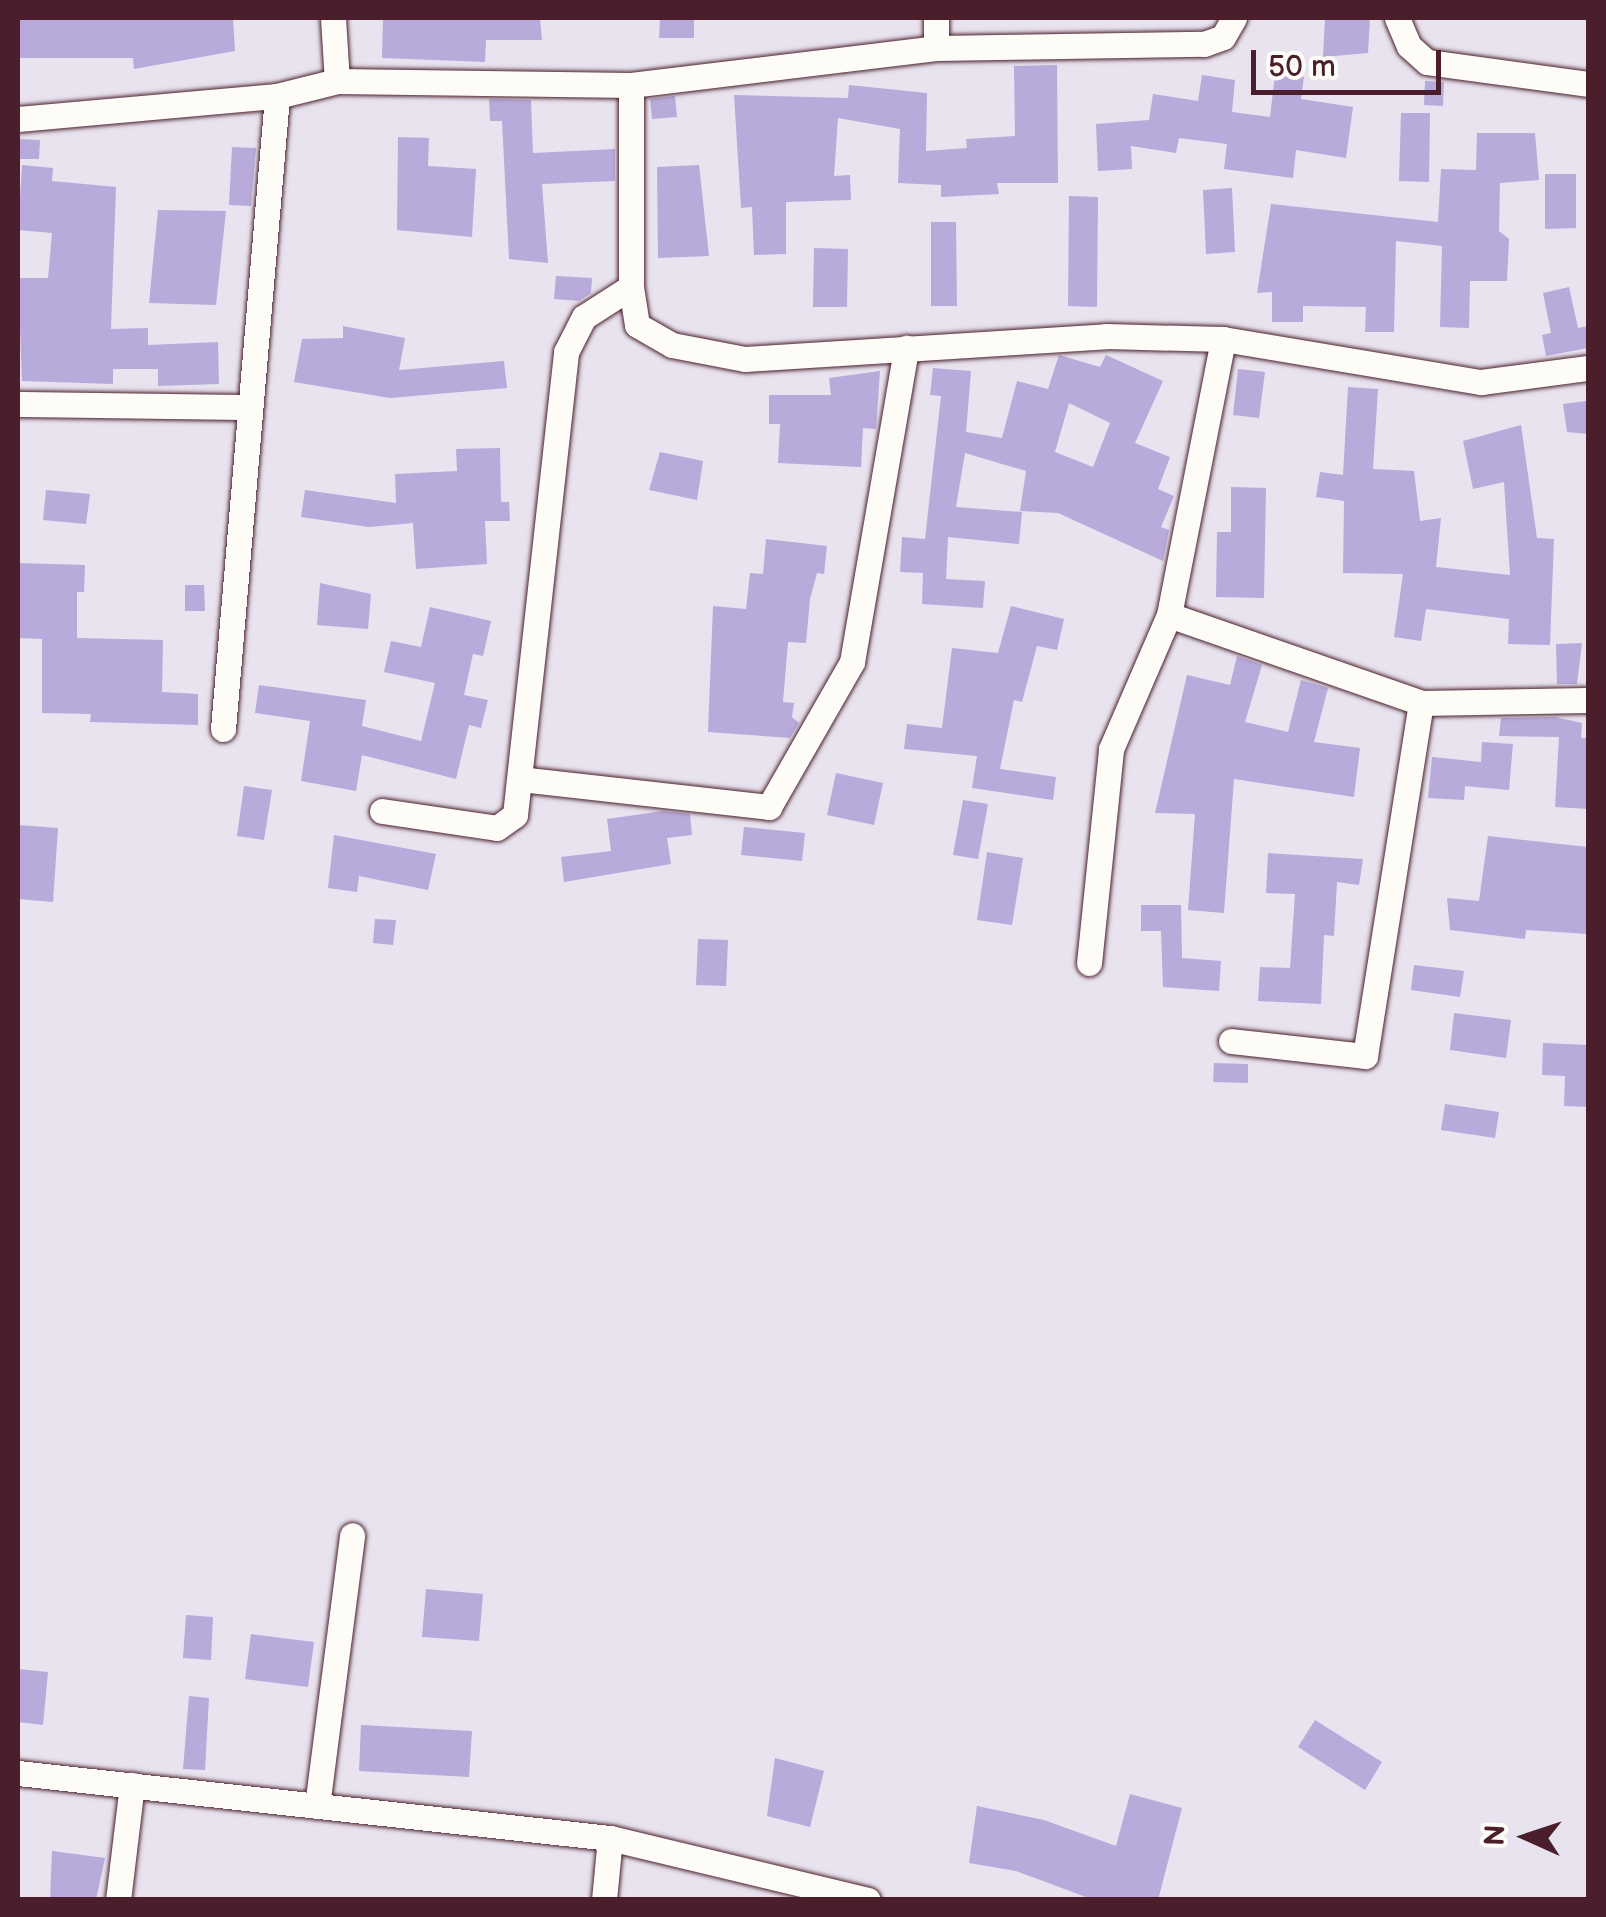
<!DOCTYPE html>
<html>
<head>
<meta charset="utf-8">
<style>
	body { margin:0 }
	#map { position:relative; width:1606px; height:1917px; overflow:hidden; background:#e8e3ef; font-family:"Balsamiq Sans",sans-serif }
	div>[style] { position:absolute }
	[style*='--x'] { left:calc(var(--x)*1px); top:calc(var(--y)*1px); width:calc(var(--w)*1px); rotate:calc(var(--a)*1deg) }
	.building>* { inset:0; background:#b8aadb }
	.roads { filter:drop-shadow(0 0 2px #4a1f2b) drop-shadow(0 0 2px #4a1f2b) }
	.minor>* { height:25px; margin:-12.5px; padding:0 12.5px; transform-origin:12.5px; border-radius:12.5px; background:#fdfcf7 }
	span { translate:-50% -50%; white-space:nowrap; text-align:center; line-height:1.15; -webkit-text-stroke:9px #fdfcf7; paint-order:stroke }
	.frame { position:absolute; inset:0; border:20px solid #4a1f2b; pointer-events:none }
	.north { position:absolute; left:1476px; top:1787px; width:100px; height:100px; -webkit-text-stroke:8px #fdfcf7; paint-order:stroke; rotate:273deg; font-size:28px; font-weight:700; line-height:40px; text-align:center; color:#4a1f2b }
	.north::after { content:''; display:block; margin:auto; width:35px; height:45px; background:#4a1f2b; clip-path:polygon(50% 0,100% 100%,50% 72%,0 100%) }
	.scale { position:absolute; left:1251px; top:50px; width:190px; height:45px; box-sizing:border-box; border:5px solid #4a1f2b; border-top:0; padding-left:12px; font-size:30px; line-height:35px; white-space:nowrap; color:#4a1f2b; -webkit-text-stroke:8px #fdfcf7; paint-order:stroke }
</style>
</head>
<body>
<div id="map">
	<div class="building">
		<i style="clip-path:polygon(18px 18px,233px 18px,235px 51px,134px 69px,133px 58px,18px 58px)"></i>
		<i style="clip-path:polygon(383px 18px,540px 18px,542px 40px,486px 40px,485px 62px,382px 58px)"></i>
		<i style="clip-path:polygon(660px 18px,694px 18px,694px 38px,659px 38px)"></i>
		<i style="clip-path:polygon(1325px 18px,1370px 18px,1368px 53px,1323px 57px)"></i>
		<i style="clip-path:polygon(1057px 65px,1058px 183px,997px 183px,999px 194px,941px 197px,941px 185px,898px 183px,900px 129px,838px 118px,834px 176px,850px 175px,851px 200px,786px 202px,786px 254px,754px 255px,752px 207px,741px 208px,734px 95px,848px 98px,849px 85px,927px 93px,926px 151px,967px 148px,966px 139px,1015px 136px,1014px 66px)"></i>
		<i style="clip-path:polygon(1275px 74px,1304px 77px,1301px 99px,1353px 107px,1346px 158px,1296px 150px,1293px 178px,1224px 169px,1227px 144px,1179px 138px,1176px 153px,1131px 146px,1132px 169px,1098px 171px,1096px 124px,1149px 120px,1153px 94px,1198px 101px,1202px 75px,1235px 80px,1232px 112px,1270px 117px)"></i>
		<i style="clip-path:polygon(1425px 81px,1444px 82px,1443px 106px,1424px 105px)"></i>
		<i style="clip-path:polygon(675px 96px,677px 117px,652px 119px,650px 99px)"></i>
		<i style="clip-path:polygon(489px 99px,531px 100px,533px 153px,615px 149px,615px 181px,542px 184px,548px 263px,509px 259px,502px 121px,490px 121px)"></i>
		<i style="clip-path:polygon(1401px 113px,1430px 113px,1429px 182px,1399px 181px)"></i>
		<i style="clip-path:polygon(1477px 133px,1535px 133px,1539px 180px,1500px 183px,1499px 231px,1509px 239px,1507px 281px,1470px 281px,1469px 328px,1440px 327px,1442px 246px,1396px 241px,1394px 332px,1365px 332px,1366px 307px,1303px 306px,1303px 322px,1272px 322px,1272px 292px,1257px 293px,1271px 204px,1438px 222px,1441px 169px,1476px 170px)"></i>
		<i style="clip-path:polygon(398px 137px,429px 138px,428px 166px,476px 169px,472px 237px,397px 230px)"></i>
		<i style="clip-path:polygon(18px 139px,40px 140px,39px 159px,18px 159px)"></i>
		<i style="clip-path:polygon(232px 147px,256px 148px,251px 206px,229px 205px)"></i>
		<i style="clip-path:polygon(22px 165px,53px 168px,52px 181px,116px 187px,111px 329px,148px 328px,148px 345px,218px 342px,219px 384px,158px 386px,158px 369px,113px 369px,113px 384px,22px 381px,18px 278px,48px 278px,52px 233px,18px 230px)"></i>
		<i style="clip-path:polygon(699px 165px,709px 256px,658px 258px,657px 167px)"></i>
		<i style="clip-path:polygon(1545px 174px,1576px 174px,1576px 228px,1545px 229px)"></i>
		<i style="clip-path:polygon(1232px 188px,1235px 252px,1206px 254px,1203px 190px)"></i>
		<i style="clip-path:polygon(1069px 196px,1098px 197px,1097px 307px,1068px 306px)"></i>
		<i style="clip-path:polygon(158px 210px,226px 211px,216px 305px,149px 303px)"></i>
		<i style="clip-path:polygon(931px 222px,956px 222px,957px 306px,931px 306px)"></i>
		<i style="clip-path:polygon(814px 248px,848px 249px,847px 307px,813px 307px)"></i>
		<i style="clip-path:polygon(556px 276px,592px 278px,591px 293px,579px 301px,554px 299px)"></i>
		<i style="clip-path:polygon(1569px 287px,1578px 328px,1588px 326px,1588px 348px,1546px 356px,1542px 335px,1551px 333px,1543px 293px)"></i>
		<i style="clip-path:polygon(343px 326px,405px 338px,399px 370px,504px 361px,507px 388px,390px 398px,294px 382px,302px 339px,343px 338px)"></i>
		<i style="clip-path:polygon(evenodd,1059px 355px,1100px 367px,1106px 355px,1163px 381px,1135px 443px,1170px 457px,1158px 489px,1174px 496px,1161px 527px,1169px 530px,1163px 561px,1058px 513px,1020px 511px,1026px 471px,965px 453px,956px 507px,1022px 512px,1019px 544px,948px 537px,946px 579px,985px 581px,983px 608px,922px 604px,923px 573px,900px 572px,902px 537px,925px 539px,941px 396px,930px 395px,933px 368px,971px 371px,966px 432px,1002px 438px,1017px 381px,1048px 389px,1059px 355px,1069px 403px,1110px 423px,1093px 467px,1055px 452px,1069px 403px)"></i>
		<i style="clip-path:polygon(1238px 369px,1265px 372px,1259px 418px,1233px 415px)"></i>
		<i style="clip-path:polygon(880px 371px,876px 429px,863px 428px,861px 467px,778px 463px,780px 424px,769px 424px,769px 395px,831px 395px,829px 378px)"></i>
		<i style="clip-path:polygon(1348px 387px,1378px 389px,1373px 469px,1414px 471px,1420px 521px,1441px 518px,1436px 567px,1510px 575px,1504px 482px,1473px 489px,1463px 441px,1521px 425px,1537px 538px,1554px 539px,1550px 645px,1508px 644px,1509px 619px,1426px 609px,1421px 641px,1394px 637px,1403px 574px,1343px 573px,1344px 501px,1316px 497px,1320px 472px,1343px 475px)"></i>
		<i style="clip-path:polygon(1586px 401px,1588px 434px,1567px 432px,1563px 404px)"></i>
		<i style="clip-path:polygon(500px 448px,501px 502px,509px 502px,510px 521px,485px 521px,487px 564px,416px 569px,413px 523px,369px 527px,301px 517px,305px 490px,396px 503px,395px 474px,457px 471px,456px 449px)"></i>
		<i style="clip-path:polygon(660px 452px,703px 461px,697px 500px,649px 490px)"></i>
		<i style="clip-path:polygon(1231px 487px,1266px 488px,1264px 598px,1216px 597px,1217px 532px,1231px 532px)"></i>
		<i style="clip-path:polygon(46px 490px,90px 494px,86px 524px,43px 520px)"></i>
		<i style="clip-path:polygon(766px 539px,827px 546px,824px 574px,817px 573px,810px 599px,806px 643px,788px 642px,783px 702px,794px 703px,792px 717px,799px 723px,790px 738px,708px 732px,713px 606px,746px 609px,750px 573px,763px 574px)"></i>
		<i style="clip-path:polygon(18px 563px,85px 565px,84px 592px,77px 592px,77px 638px,163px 640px,162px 692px,198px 694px,198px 725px,90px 722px,91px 714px,42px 713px,42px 639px,18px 638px)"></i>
		<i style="clip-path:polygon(320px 583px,371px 594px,368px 629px,317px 625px)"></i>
		<i style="clip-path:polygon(185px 585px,204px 585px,205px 611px,185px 611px)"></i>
		<i style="clip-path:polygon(1011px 606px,1064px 619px,1057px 650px,1037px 646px,1022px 702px,1014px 700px,1000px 769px,1056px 777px,1053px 800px,972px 788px,977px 756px,904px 749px,907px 724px,942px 728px,952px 648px,998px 653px)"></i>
		<i style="clip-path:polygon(430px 607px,491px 621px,483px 656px,473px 654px,464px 695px,488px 700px,481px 728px,469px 725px,456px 779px,362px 755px,356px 791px,301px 781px,310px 721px,255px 713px,259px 685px,366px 700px,362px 726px,421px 741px,435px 683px,384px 672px,391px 641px,421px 647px)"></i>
		<i style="clip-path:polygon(1582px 643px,1577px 684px,1557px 684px,1556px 644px)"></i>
		<i style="clip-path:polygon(1237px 656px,1262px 665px,1245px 722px,1288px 732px,1301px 680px,1328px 688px,1314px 742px,1360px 748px,1354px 797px,1234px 779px,1224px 913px,1188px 910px,1195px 814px,1155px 813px,1187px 675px,1230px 685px)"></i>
		<i style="clip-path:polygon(1555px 717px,1582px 723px,1581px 738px,1588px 738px,1588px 809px,1555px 807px,1559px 737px,1499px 736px,1501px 718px)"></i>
		<i style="clip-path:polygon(1482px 742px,1513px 744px,1509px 790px,1465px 786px,1464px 800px,1428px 798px,1432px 757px,1481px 762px)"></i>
		<i style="clip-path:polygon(836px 773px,883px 783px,874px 825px,827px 815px)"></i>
		<i style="clip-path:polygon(244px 786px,272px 790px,264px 840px,237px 836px)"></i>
		<i style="clip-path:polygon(963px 800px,988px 804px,978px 859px,953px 855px)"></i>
		<i style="clip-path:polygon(663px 811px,690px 814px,692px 835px,667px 838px,671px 864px,564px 882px,561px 857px,611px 851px,607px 819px)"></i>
		<i style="clip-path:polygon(18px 825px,58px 828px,53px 902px,18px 899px)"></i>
		<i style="clip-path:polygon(744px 827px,805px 833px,802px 861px,741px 855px)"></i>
		<i style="clip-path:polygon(334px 835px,436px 854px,428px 890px,359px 876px,357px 892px,328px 888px)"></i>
		<i style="clip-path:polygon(1488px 836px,1588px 847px,1588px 934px,1526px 930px,1525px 939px,1450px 930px,1447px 898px,1479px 901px)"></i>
		<i style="clip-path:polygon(987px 852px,1023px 858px,1012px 925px,977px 920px)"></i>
		<i style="clip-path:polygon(1268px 853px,1363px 859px,1359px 885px,1337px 882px,1334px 936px,1324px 935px,1321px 1004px,1258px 1001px,1260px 967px,1290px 968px,1295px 894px,1266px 893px)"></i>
		<i style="clip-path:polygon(1141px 905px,1181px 905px,1182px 958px,1221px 961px,1219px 991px,1163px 987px,1161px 931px,1141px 931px)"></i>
		<i style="clip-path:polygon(375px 919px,396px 920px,393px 945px,373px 943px)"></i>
		<i style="clip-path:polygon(698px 939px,728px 940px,726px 986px,696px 985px)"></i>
		<i style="clip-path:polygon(1414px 965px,1464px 971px,1460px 997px,1411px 990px)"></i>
		<i style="clip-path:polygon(1454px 1013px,1511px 1020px,1506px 1058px,1450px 1050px)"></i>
		<i style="clip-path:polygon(1543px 1043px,1588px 1045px,1588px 1107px,1564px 1106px,1565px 1076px,1542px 1075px)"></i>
		<i style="clip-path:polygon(1214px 1063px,1248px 1064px,1248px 1083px,1213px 1082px)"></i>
		<i style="clip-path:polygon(1445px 1104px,1499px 1112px,1495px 1138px,1441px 1130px)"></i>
		<i style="clip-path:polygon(426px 1589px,483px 1594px,479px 1641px,422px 1637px)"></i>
		<i style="clip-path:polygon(186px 1615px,213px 1617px,211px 1660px,183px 1658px)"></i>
		<i style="clip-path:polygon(251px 1634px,314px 1642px,308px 1687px,245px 1679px)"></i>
		<i style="clip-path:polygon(18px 1669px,48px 1672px,43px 1725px,18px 1722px)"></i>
		<i style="clip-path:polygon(189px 1696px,209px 1698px,205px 1770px,183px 1769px)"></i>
		<i style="clip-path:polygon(1315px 1720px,1382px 1762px,1365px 1790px,1298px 1747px)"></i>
		<i style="clip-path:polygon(361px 1725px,472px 1731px,469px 1777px,359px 1771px)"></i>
		<i style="clip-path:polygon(775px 1758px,824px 1771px,810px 1827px,767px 1816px)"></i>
		<i style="clip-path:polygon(1130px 1794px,1182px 1808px,1158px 1900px,1094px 1900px,1016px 1871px,969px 1863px,977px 1806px,1044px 1820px,1116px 1846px)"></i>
		<i style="clip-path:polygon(52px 1851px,105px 1858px,96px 1900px,50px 1900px)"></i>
	</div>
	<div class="roads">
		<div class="minor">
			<i style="--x:333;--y:18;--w:63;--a:86.4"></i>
			<i style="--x:1397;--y:18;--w:30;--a:67"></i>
			<i style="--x:1409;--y:46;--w:24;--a:42"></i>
			<i style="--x:1427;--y:62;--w:162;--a:7.8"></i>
			<i style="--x:936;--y:48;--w:268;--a:-0.9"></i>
			<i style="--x:1204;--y:44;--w:20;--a:-20"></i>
			<i style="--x:1223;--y:37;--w:22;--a:-60"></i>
			<i style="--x:631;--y:85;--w:202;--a:90"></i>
			<i style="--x:631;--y:287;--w:38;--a:81"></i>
			<i style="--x:637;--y:325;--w:40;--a:29.7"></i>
			<i style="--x:672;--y:345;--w:74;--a:10.9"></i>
			<i style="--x:745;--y:359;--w:362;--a:-3.6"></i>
			<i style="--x:1106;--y:336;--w:117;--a:1.5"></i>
			<i style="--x:1223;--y:339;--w:262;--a:9.5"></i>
			<i style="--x:1481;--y:382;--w:108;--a:-7.5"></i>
			<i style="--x:18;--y:119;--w:260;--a:-5.1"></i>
			<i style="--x:277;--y:96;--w:62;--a:-14"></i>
			<i style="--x:337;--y:81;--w:294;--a:0.8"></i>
			<i style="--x:631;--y:85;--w:307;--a:-6.9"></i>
			<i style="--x:936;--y:48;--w:30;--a:-90"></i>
			<i style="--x:18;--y:404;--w:229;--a:0.8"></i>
			<i style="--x:1169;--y:615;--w:267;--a:19.2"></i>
			<i style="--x:1421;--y:703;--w:167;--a:-1"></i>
			<i style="--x:223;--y:729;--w:635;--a:-85.12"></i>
			<i style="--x:520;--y:779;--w:251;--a:6.4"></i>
			<i style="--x:769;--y:807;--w:167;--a:-60.2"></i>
			<i style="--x:852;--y:662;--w:319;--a:-80.2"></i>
			<i style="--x:382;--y:811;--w:116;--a:8.4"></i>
			<i style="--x:497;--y:828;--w:22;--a:-36"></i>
			<i style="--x:515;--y:815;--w:466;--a:-83.7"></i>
			<i style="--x:566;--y:352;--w:39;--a:-63"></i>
			<i style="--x:584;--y:317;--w:56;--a:-32.6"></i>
			<i style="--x:1089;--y:963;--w:215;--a:-84.1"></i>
			<i style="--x:1111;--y:749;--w:146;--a:-66.6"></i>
			<i style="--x:1169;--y:615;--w:281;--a:-78.9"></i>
			<i style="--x:1231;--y:1041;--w:135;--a:6.4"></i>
			<i style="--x:1365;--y:1056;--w:357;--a:-81"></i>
			<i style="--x:18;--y:1773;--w:596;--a:6.27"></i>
			<i style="--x:610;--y:1838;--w:265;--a:13.5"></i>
			<i style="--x:317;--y:1806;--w:273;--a:-82.6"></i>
			<i style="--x:118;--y:1900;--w:116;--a:-83.1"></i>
			<i style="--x:604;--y:1900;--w:62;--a:-84.5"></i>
		</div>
	</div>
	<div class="frame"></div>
	<div class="north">N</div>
	<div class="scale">50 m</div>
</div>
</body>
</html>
